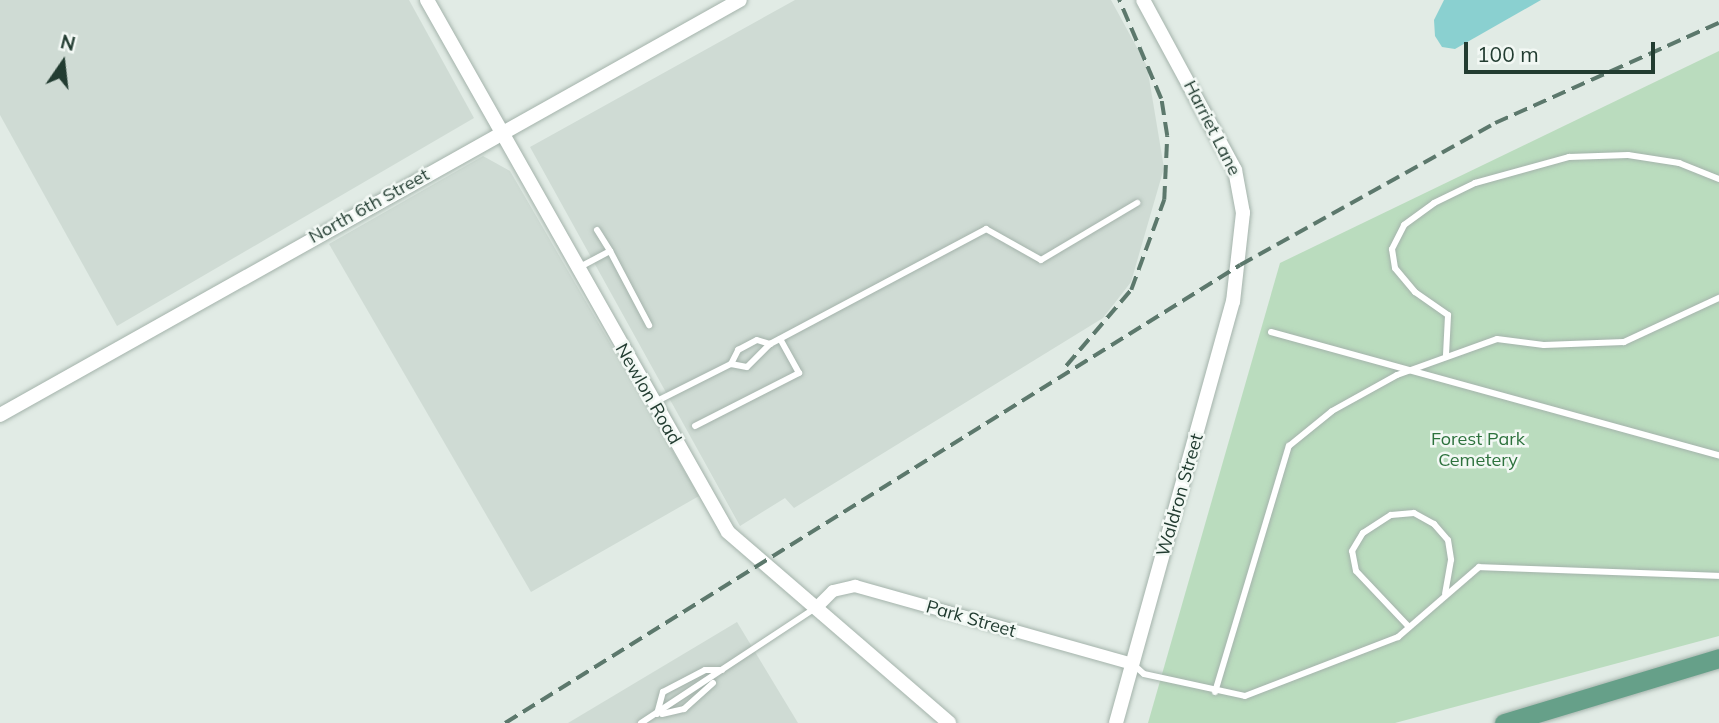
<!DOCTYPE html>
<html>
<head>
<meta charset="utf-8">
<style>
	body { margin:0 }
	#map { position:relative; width:1719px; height:723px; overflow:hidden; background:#e1ebe5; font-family:Mulish,sans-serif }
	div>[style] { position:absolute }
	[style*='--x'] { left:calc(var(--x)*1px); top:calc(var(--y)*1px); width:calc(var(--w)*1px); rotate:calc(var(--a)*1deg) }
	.built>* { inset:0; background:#cfdbd4 }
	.green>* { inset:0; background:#badcbe }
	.water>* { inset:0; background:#8ad0d0 }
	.roads { filter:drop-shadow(0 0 2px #a4b3ab) drop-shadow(0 0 2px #a4b3ab) }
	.service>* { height:6px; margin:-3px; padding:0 3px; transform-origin:3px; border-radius:3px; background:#fff }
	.minor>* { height:12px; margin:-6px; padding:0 6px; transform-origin:6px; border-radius:6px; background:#fff }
	.tertiary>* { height:14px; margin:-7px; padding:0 7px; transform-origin:7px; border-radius:7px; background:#fff }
	.primary>* { height:19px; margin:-9.5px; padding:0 9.5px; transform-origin:9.5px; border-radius:9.5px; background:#66a089 }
	.rail>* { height:3.5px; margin-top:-1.75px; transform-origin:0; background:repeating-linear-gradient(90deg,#5c786c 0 14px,transparent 0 21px) }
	span { translate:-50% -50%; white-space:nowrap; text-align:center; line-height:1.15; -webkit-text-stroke:5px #f2f8f4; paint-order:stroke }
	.street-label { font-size:18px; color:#223c31 }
	.park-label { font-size:18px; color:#2d723d }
	.north { position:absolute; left:28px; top:28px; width:70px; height:70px; -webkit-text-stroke:5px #f2f8f4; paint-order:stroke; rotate:14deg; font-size:19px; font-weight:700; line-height:28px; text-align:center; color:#223c31 }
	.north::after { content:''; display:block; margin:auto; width:24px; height:32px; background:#223c31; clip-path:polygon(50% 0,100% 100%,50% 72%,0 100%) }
	.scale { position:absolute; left:1464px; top:42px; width:191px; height:32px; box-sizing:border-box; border:4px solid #223c31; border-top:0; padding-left:9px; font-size:21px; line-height:24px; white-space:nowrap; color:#223c31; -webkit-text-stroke:5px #f2f8f4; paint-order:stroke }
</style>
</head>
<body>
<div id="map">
	<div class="built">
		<i style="clip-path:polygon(0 0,409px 0,474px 118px,117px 326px,0 115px)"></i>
		<i style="clip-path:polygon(795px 0,1111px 0,1147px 66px,1164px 168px,1131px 282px,1103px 318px,794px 508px,785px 498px,740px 526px,530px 147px)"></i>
		<i style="clip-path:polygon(483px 156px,510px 171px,699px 496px,531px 592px,329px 244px)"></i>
		<i style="clip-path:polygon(737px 622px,798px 723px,568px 723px)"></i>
	</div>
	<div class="green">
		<i style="clip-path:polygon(1719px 51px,1719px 636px,1395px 723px,1148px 723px,1280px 263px)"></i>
	</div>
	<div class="water">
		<i style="clip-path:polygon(1444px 0,1541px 0,1455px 49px,1442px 47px,1435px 36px,1434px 20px)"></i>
	</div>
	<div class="roads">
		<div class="service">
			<i style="--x:597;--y:230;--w:25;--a:58"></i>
			<i style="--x:578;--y:268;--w:36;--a:-28"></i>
			<i style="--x:610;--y:251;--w:84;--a:62.2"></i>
			<i style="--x:1271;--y:332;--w:465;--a:15.4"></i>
			<i style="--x:1446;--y:355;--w:40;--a:-87.1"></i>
			<i style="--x:1448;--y:315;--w:40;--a:-145.1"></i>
			<i style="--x:1415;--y:292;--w:31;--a:-130"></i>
			<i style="--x:1395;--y:268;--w:19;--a:-99"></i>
			<i style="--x:1392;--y:249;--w:27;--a:-63"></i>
			<i style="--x:1404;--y:225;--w:37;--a:-36"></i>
			<i style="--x:1434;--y:203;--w:46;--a:-26"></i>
			<i style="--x:1475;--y:183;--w:98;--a:-15.5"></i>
			<i style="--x:1569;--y:157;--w:59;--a:-1.9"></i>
			<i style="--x:1628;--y:155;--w:52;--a:8.9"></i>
			<i style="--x:1679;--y:163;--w:43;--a:21.8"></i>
			<i style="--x:731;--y:364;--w:16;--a:-63"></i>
			<i style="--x:738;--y:350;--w:21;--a:-28"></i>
			<i style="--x:757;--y:340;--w:14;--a:17"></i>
			<i style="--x:655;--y:402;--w:85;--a:-26.6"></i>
			<i style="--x:731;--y:364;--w:16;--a:11"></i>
			<i style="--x:747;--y:367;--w:33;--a:-45"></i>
			<i style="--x:770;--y:344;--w:245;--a:-28"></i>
			<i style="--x:986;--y:229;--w:63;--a:29.4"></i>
			<i style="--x:1041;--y:260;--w:112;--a:-30.7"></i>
			<i style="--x:695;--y:426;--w:117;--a:-27"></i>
			<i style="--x:799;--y:373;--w:39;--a:-119"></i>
			<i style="--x:1409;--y:627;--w:77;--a:-133.4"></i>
			<i style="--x:1356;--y:571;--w:20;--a:-101"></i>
			<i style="--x:1352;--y:551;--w:21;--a:-59"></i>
			<i style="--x:1363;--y:533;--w:33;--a:-33"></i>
			<i style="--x:1391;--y:515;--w:23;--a:-5"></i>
			<i style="--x:1414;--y:513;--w:23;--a:29"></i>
			<i style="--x:1434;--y:524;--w:21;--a:49"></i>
			<i style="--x:1448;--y:540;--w:20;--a:81"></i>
			<i style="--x:1451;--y:560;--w:34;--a:100"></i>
			<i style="--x:1134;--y:665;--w:13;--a:42"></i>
			<i style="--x:1144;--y:674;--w:103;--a:12.3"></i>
			<i style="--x:1245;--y:696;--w:164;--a:-21.1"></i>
			<i style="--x:1398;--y:637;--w:107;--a:-40.8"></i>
			<i style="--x:1479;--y:567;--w:240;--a:2.1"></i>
			<i style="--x:1215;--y:692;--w:257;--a:-73.3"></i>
			<i style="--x:1289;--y:446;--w:55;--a:-39.1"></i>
			<i style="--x:1332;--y:411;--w:74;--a:-29"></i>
			<i style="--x:1397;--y:375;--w:106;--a:-19.8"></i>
			<i style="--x:1497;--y:339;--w:47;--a:7.3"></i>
			<i style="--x:1544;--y:345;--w:80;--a:-2.1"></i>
			<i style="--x:1624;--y:342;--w:105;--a:-24.9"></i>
			<i style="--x:657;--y:714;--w:23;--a:-75"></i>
			<i style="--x:663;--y:692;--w:47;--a:-27.6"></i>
			<i style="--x:705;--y:670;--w:17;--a:0"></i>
			<i style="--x:662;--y:714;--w:23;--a:-13"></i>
			<i style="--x:684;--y:709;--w:39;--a:-42"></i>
			<i style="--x:641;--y:723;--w:207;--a:-33.4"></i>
		</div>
		<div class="minor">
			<i style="--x:816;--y:608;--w:24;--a:-45"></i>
			<i style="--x:833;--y:591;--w:23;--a:-13"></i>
			<i style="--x:855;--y:586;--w:288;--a:15.7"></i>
		</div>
		<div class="tertiary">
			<i style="--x:427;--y:0;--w:611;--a:60.5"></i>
			<i style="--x:728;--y:532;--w:292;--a:40.8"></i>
			<i style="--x:0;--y:415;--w:848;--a:-29.28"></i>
			<i style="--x:1116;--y:723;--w:437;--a:-74.5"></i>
			<i style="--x:1233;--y:302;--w:90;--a:-83.6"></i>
			<i style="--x:1243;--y:213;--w:44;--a:-100.5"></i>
			<i style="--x:1235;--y:170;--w:193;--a:-118.4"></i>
		</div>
		<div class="primary">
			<i style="--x:1504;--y:723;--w:225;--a:-16.8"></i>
		</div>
	</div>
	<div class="rail">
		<i style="--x:1066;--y:366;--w:100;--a:-49.5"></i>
		<i style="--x:1131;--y:290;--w:96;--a:-69.9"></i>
		<i style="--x:1164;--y:200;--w:64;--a:-87.3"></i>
		<i style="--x:1167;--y:136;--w:37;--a:-99"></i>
		<i style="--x:1161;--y:99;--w:108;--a:-113"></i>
		<i style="--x:505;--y:723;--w:866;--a:-31.93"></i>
		<i style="--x:1240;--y:265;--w:292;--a:-29.1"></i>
		<i style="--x:1495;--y:123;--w:245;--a:-24.1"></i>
	</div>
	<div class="street-label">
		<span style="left:1212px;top:128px;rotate:63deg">Harriet Lane</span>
		<span style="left:369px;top:206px;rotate:-29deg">North 6th Street</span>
		<span style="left:648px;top:394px;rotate:60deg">Newlon Road</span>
		<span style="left:1180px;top:495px;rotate:-74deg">Waldron Street</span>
		<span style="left:971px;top:619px;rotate:16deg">Park Street</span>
	</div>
	<div class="park-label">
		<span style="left:1478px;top:450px">Forest Park<br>Cemetery</span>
	</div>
	<div class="north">N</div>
	<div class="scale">100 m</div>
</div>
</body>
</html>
